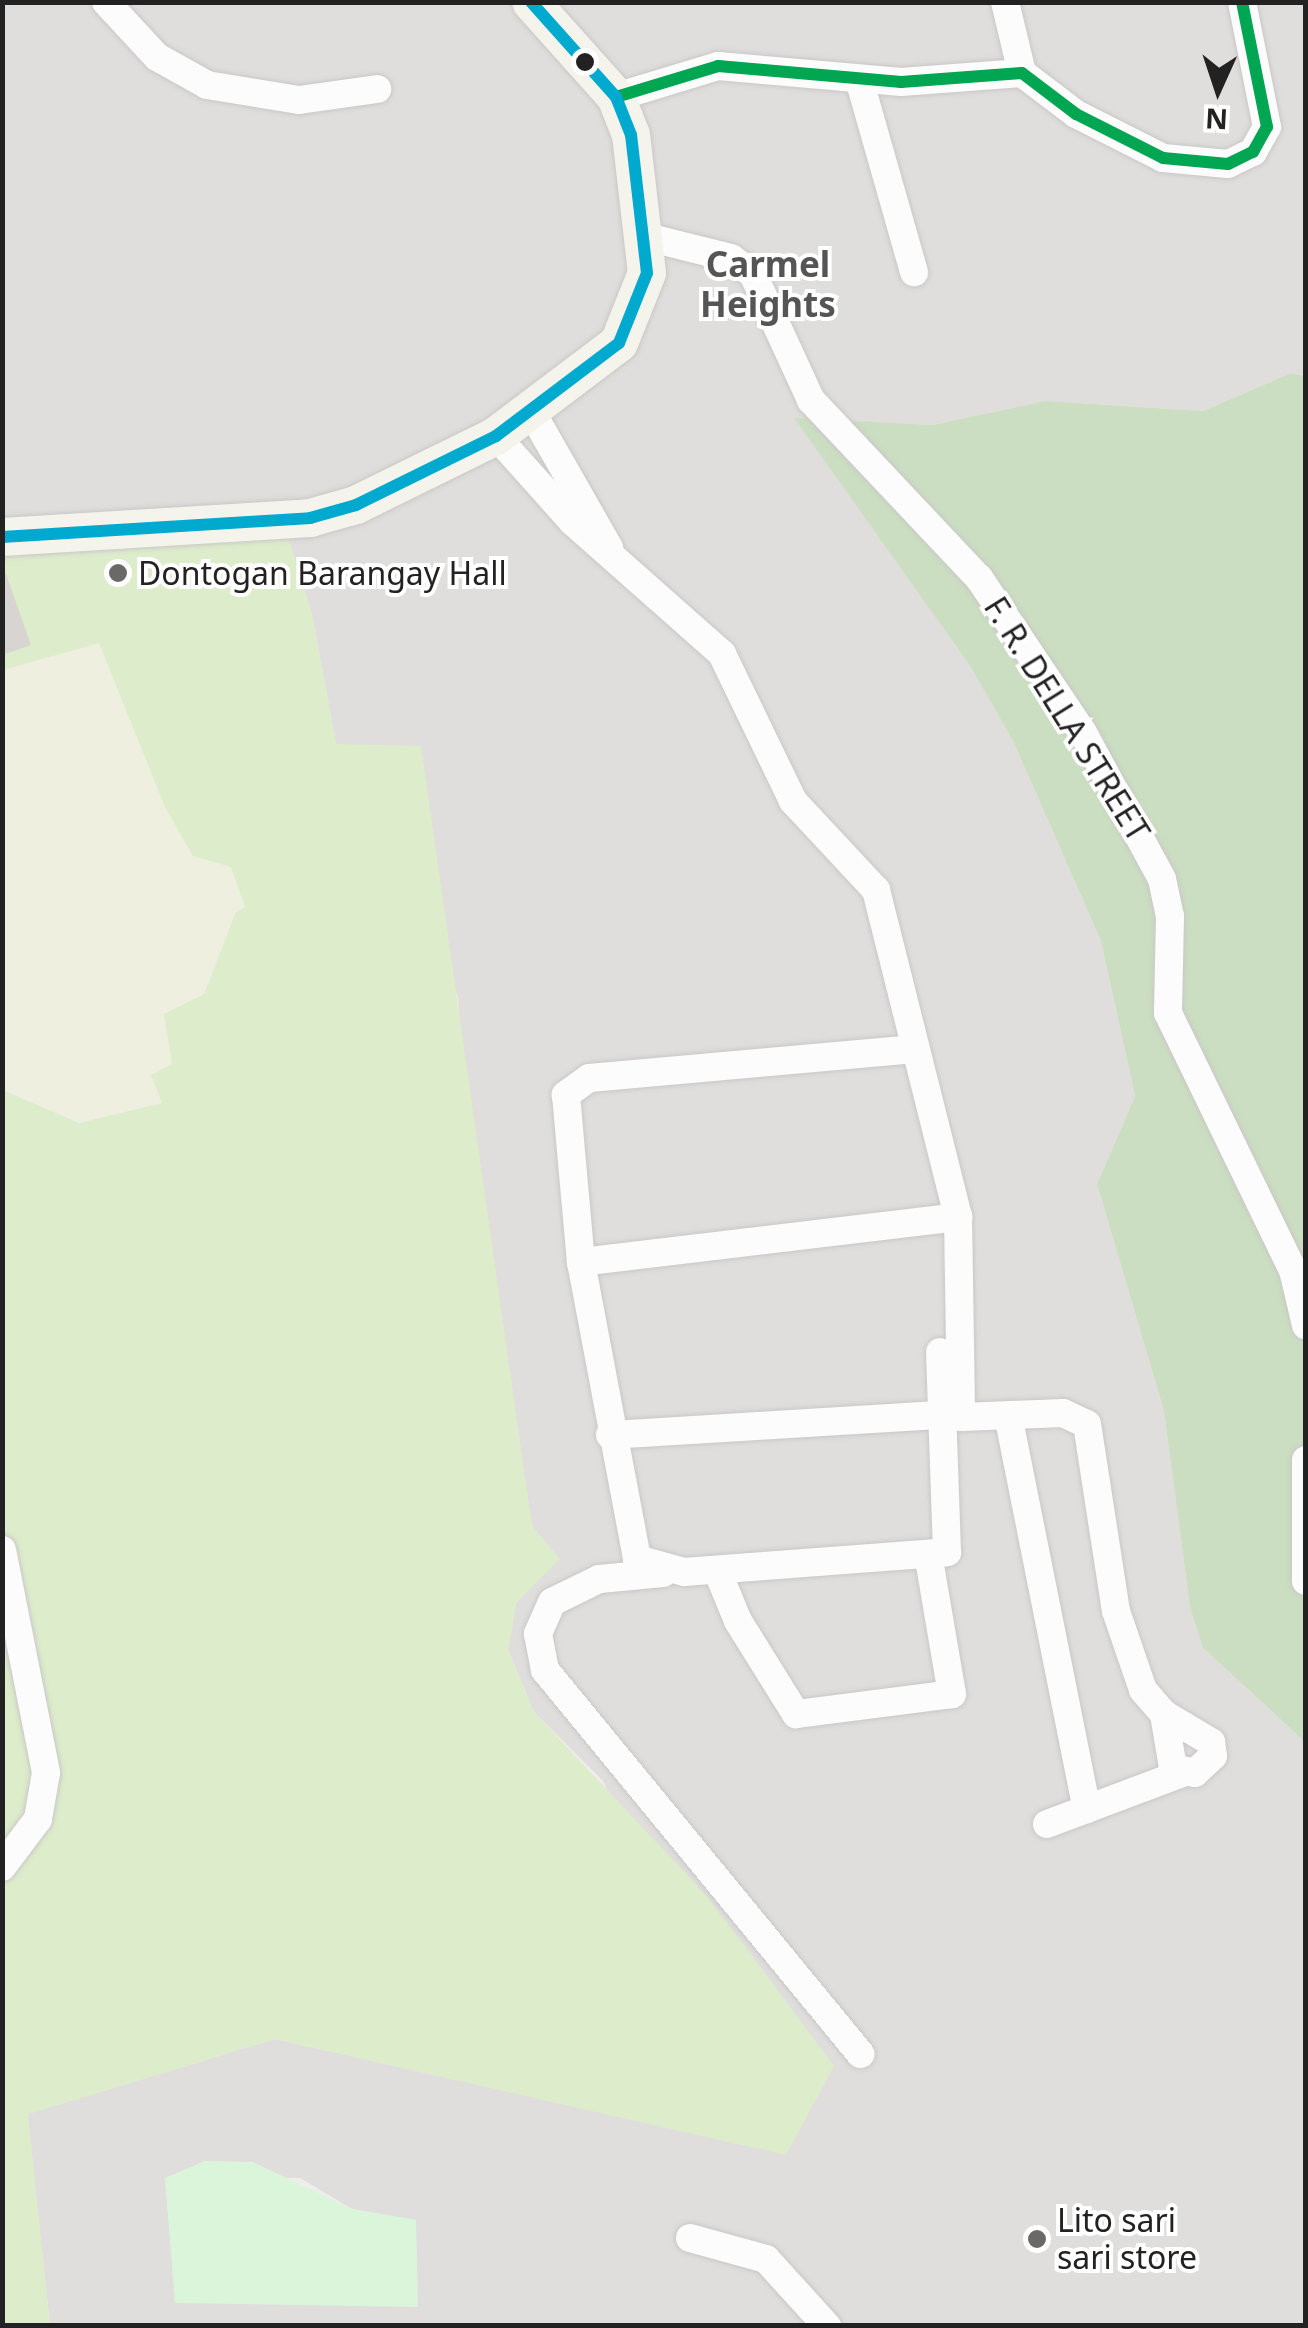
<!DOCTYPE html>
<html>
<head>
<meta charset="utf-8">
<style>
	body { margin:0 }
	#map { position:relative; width:1308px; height:2328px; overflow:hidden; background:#f0eeeb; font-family:"Noto Sans",sans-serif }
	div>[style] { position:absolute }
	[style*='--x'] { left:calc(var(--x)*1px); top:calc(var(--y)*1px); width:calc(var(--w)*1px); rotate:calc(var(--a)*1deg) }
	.residential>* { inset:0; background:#dfdedc }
	.farmland>* { inset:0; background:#efefdf }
	.grass>* { inset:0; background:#ddeccb }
	.forest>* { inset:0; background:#cbdec1 }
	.park>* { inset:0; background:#daf5da }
	.building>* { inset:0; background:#d7d4d2 }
	.roads { filter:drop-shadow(0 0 2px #c9c8c7) drop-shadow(0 0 2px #c9c8c7) }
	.street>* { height:28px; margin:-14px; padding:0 14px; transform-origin:14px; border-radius:14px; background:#fdfcfc }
	.secondary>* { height:38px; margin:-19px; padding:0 19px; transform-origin:19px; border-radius:19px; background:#f4f4ed }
	.bus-1>* { height:12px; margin:-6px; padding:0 6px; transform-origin:6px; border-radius:6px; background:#00a651 }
	.bus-2>* { height:12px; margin:-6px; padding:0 6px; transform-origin:6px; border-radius:6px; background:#00a9ce }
	.dots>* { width:28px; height:28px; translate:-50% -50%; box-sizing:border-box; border:5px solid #fff; border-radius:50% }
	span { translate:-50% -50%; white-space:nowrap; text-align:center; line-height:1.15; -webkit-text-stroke:8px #fff; paint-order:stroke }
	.poi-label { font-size:32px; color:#222 }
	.left { translate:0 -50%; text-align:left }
	.street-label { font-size:32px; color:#222 }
	.neighbourhood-label { font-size:35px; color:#555; font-weight:700 }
	.frame { position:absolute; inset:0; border:5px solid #222; pointer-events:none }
	.north { position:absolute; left:1168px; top:40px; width:100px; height:100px; -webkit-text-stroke:8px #fff; paint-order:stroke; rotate:183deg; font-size:28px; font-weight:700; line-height:40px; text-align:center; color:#222 }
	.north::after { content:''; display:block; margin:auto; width:35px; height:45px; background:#222; clip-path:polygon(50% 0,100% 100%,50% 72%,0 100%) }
</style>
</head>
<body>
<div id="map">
	<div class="residential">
		<i style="clip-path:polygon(evenodd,3px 3px,1305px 3px,1305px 376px,1291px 373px,1203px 411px,1045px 401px,932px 425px,795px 419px,970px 666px,1013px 741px,1101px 941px,1135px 1096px,1097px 1184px,1164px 1411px,1190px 1608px,1203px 1648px,1305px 1742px,1305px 2325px,50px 2325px,27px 2114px,275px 2039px,786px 2154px,603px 1781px,534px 1712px,508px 1650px,516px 1603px,559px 1559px,532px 1526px,464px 1085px,458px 997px,336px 744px,312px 614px,287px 536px,3px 548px,3px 3px,300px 2178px,352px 2209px,415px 2220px,176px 2303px,165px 2179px,300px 2178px)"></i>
	</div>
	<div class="farmland">
		<i style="clip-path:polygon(99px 642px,165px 807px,193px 856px,231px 867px,245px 907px,236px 912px,162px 1102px,79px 1123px,3px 1090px,3px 670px)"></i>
	</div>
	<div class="grass">
		<i style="clip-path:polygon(288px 536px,312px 614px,336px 744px,421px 746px,532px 1526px,560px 1559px,516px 1603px,508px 1650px,534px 1712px,707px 1896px,834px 2066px,786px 2155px,275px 2039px,28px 2114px,50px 2325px,3px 2325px,3px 1090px,79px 1123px,162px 1103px,151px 1075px,172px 1064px,164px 1014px,204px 994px,236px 912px,245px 907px,231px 867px,193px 856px,165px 807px,99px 643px,3px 670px,3px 548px)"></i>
	</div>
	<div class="forest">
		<i style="clip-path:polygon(1291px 373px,1305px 376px,1305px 1742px,1203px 1648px,1190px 1608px,1164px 1411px,1097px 1184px,1135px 1096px,1101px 941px,1013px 741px,970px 666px,794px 418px,932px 425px,1045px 401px,1203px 411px)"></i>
	</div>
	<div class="park">
		<i style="clip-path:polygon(205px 2161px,253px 2162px,352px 2209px,416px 2220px,418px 2307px,175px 2303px,165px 2178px)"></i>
	</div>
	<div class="building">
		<i style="clip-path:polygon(6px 574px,31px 645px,2px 655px,2px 575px)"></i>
	</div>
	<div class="roads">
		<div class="street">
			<i style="--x:106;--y:2;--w:75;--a:47.2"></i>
			<i style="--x:157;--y:57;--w:57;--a:29.2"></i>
			<i style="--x:207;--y:85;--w:93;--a:9.3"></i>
			<i style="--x:299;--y:100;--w:79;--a:-8"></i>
			<i style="--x:1005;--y:2;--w:73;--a:76.5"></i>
			<i style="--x:859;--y:79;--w:201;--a:74.1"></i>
			<i style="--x:616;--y:97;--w:107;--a:-16.9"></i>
			<i style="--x:718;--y:66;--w:184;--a:5"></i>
			<i style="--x:901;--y:82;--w:121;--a:-4.3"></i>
			<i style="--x:1022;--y:73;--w:68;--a:37.2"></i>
			<i style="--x:1076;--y:114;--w:97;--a:26.8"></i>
			<i style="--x:1163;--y:158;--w:65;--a:5.3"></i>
			<i style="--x:1228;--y:164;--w:28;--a:-26"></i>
			<i style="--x:1253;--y:152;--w:29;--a:-61"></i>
			<i style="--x:1267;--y:127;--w:127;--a:-101.3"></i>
			<i style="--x:647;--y:237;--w:87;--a:14"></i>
			<i style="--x:731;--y:258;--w:27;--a:36"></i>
			<i style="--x:753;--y:274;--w:139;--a:65.3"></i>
			<i style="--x:811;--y:400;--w:245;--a:46.7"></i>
			<i style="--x:979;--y:578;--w:184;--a:56.1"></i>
			<i style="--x:1082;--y:731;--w:168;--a:61.6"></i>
			<i style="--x:1162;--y:879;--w:38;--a:78"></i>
			<i style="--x:1170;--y:916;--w:97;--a:91.2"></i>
			<i style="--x:1168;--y:1013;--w:286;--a:64.1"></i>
			<i style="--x:1293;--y:1270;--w:57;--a:76.7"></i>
			<i style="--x:531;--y:411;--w:158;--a:60.3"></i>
			<i style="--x:496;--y:436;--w:115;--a:48.2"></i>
			<i style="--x:573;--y:522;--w:199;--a:41.5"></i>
			<i style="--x:722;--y:654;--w:163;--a:64.2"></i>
			<i style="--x:793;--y:801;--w:122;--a:47"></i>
			<i style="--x:876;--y:890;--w:337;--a:75.9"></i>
			<i style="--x:958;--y:1217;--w:200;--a:89.1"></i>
			<i style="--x:961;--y:1417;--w:102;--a:-2.2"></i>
			<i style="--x:1063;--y:1413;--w:26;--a:25"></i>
			<i style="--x:1087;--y:1424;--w:189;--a:81.2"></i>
			<i style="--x:1116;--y:1611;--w:83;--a:71.1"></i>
			<i style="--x:1143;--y:1690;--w:32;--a:49"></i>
			<i style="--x:1164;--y:1714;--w:55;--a:30.8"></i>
			<i style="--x:1211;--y:1742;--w:14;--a:82"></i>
			<i style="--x:1213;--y:1756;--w:25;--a:137"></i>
			<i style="--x:1195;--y:1773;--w:23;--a:-167"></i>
			<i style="--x:1173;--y:1768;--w:55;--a:-99.5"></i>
			<i style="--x:915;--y:1049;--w:327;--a:174.9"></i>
			<i style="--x:589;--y:1078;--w:29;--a:144"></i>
			<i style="--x:566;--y:1095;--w:168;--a:84.9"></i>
			<i style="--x:581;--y:1262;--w:302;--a:79.3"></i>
			<i style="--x:637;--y:1559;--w:49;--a:15.5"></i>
			<i style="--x:684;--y:1572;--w:264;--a:-4.3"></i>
			<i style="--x:947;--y:1552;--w:200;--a:-92"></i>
			<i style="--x:581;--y:1262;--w:380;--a:-6.8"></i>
			<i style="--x:1008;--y:1415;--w:402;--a:78.7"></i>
			<i style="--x:610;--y:1435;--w:331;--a:-3.5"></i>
			<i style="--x:1306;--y:1460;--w:121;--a:90"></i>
			<i style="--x:2;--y:1550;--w:227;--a:78.8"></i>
			<i style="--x:46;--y:1773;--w:47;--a:99.9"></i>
			<i style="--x:38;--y:1819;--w:60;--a:126.9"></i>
			<i style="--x:717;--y:1570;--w:55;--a:67.6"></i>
			<i style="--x:738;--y:1621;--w:110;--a:58.1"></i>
			<i style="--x:796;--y:1714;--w:157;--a:-7.3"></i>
			<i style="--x:952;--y:1694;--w:142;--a:-99.7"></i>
			<i style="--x:663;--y:1573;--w:64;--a:174.6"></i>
			<i style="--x:599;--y:1579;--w:52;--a:153.9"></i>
			<i style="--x:552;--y:1602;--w:35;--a:114"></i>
			<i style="--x:538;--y:1634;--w:37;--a:79"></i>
			<i style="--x:545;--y:1670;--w:497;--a:50.6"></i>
			<i style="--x:1047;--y:1824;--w:145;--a:-20.6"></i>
			<i style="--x:690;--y:2238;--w:79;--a:15.4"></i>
			<i style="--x:766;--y:2259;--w:91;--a:47.7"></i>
		</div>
		<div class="secondary">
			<i style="--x:2;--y:537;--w:309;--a:-3.5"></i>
			<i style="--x:310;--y:518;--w:48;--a:-15.8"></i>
			<i style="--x:356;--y:505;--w:156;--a:-26.2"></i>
			<i style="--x:496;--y:436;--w:154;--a:-37.1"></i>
			<i style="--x:619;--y:343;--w:75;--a:-68.2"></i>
			<i style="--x:647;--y:273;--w:139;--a:-96.6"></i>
			<i style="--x:631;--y:135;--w:41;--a:-111.5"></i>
			<i style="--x:616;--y:97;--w:127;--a:-131.8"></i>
		</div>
	</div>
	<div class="bus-1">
		<i style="--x:616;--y:97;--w:107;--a:-16.9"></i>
		<i style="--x:718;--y:66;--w:184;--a:5"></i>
		<i style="--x:901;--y:82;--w:121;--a:-4.3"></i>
		<i style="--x:1022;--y:73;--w:68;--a:37.2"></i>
		<i style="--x:1076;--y:114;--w:97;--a:26.8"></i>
		<i style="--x:1163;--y:158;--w:65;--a:5.3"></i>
		<i style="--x:1228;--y:164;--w:28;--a:-26"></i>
		<i style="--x:1253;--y:152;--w:29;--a:-61"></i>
		<i style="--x:1267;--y:127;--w:127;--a:-101.3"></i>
	</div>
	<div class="bus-2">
		<i style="--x:2;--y:537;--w:309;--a:-3.5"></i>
		<i style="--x:310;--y:518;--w:48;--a:-15.8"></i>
		<i style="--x:356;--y:505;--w:156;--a:-26.2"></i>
		<i style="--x:496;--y:436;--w:154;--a:-37.1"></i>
		<i style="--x:619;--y:343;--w:75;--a:-68.2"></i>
		<i style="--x:647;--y:273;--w:139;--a:-96.6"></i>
		<i style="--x:631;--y:135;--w:41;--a:-111.5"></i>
		<i style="--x:616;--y:97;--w:127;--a:-131.8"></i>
	</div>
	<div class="dots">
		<i style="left:585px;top:62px;background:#222"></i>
		<i style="left:118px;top:573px;background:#6a6968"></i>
		<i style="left:1037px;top:2239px;background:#6a6968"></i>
	</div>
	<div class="poi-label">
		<span class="left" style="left:138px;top:573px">Dontogan Barangay Hall</span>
		<span class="left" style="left:1057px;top:2239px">Lito sari<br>sari store</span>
	</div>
	<div class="street-label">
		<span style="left:1067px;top:719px;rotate:58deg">F. R. DELLA STREET</span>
	</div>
	<div class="neighbourhood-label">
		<span style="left:768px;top:284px">Carmel<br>Heights</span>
	</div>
	<div class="frame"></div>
	<div class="north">N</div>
</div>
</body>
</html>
